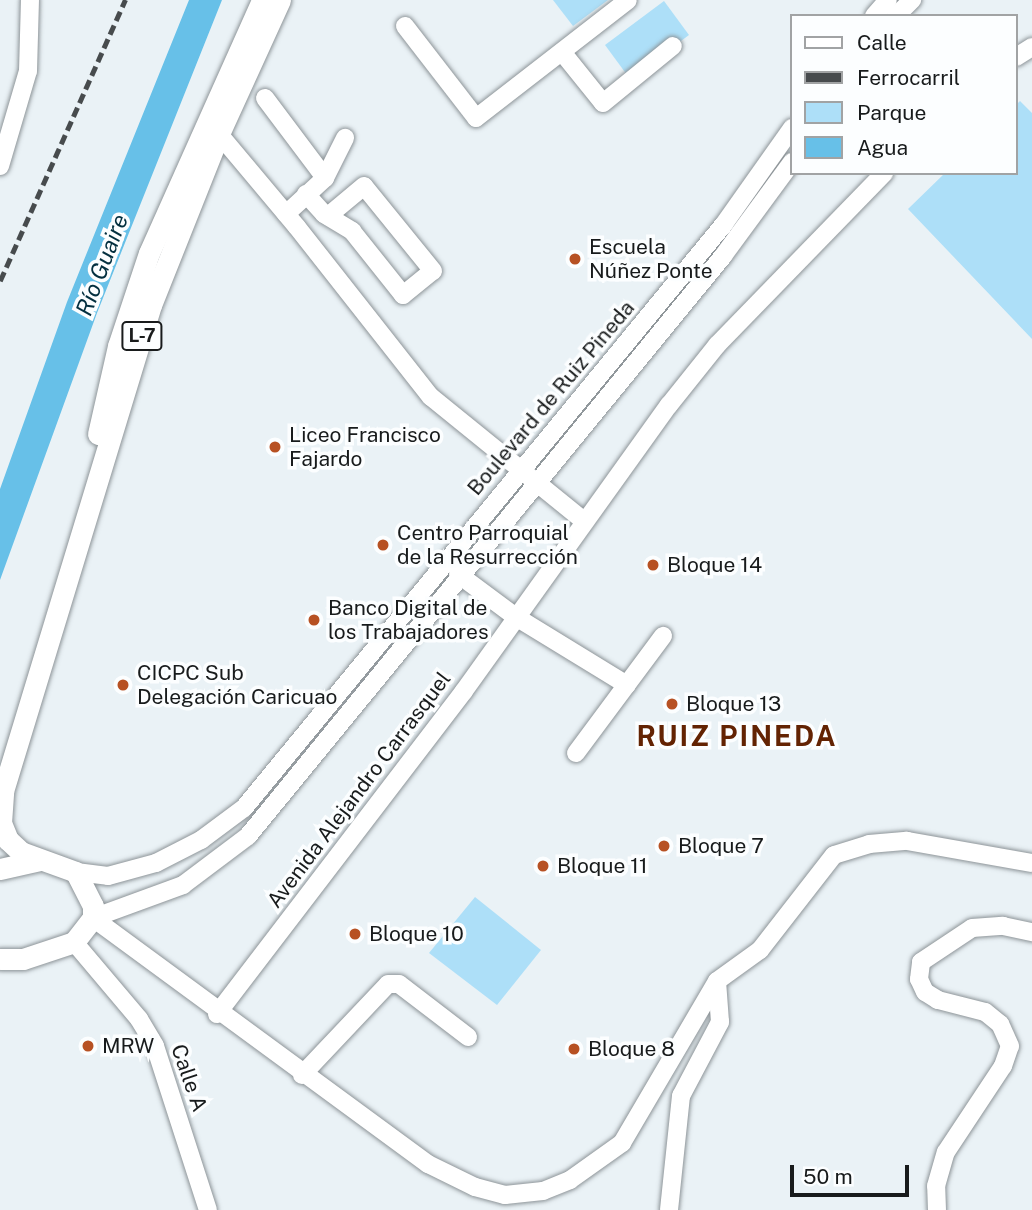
<!DOCTYPE html>
<html>
<head>
<meta charset="utf-8">
<style>
	body { margin:0 }
	#map { position:relative; width:1032px; height:1210px; overflow:hidden; background:#eaf2f6; font-family:"Public Sans",sans-serif }
	div>[style] { position:absolute }
	[style*='--x'] { left:calc(var(--x)*1px); top:calc(var(--y)*1px); width:calc(var(--w)*1px); rotate:calc(var(--a)*1deg) }
	.green>* { inset:0; background:#addff8 }
	.water>* { inset:0; background:#67c0e8 }
	.roads { filter:drop-shadow(0 0 2px #8d9498) drop-shadow(0 0 2px #8d9498) }
	.minor>* { height:18px; margin:-9px; padding:0 9px; transform-origin:9px; border-radius:9px; background:#fff }
	.major>* { height:21px; margin:-10.5px; padding:0 10.5px; transform-origin:10.5px; border-radius:10.5px; background:#fff }
	.rail>* { height:4.5px; margin-top:-2.25px; transform-origin:0; background:repeating-linear-gradient(90deg,#474b4d 0 10px,transparent 0 15px) }
	.dots>* { width:19px; height:19px; translate:-50% -50%; box-sizing:border-box; border:4px solid #fcfeff; border-radius:50% }
	span { translate:-50% -50%; white-space:nowrap; text-align:center; line-height:1.15; -webkit-text-stroke:7px #fcfeff; paint-order:stroke }
	.shield-label span { padding:2px 5px; background:#fcfeff; border:2px solid; border-radius:5px; -webkit-text-stroke-width:0 }
	.shield-label { font-size:19px; color:#181b1c; font-weight:700 }
	.poi-label { font-size:21px; color:#181b1c }
	.left { translate:0 -50%; text-align:left }
	.street-label { font-size:21px; color:#181b1c }
	.water-label { font-size:23px; color:#032f3f; font-style:italic }
	.district-label { font-size:28px; color:#632303; font-weight:700; letter-spacing:2px }
	.legend { position:absolute; left:790px; top:14px; width:228px; height:161px; box-sizing:border-box; background:#fcfeff; border:2px solid #a1a3a4; margin:0; padding:9px 12px; list-style:none; font-size:21px; color:#181b1c }
	.legend li { display:flex; align-items:center; gap:14px; height:35px }
	.legend b { width:35px; border:2px solid #a1a3a4 }
	.scale { position:absolute; left:790px; top:1165px; width:119px; height:32px; box-sizing:border-box; border:4px solid #181b1c; border-top:0; padding-left:9px; font-size:21px; line-height:24px; white-space:nowrap; color:#181b1c; -webkit-text-stroke:5px #fcfeff; paint-order:stroke }
</style>
</head>
<body>
<div id="map">
	<div class="green">
		<i style="clip-path:polygon(553px 0,608px 0,573px 26px)"></i>
		<i style="clip-path:polygon(664px 1px,689px 35px,630px 79px,605px 45px)"></i>
		<i style="clip-path:polygon(1020px 101px,1032px 113px,1032px 339px,908px 209px,945px 173px,1016px 173px,1016px 105px)"></i>
		<i style="clip-path:polygon(475px 897px,541px 950px,497px 1005px,429px 953px)"></i>
	</div>
	<div class="water">
		<i style="clip-path:polygon(189px 0,222px 0,97px 313px,0 580px,0 489px,67px 302px)"></i>
	</div>
	<div class="roads">
		<div class="minor">
			<i style="--x:874;--y:16;--w:21;--a:-49"></i>
			<i style="--x:896;--y:16;--w:23;--a:-45"></i>
			<i style="--x:405;--y:26;--w:116;--a:52.3"></i>
			<i style="--x:476;--y:118;--w:192;--a:-37.8"></i>
			<i style="--x:562;--y:52;--w:65;--a:51.2"></i>
			<i style="--x:603;--y:103;--w:90;--a:-39.2"></i>
			<i style="--x:1016;--y:57;--w:19;--a:-32"></i>
			<i style="--x:265;--y:98;--w:100;--a:53.1"></i>
			<i style="--x:209;--y:128;--w:12;--a:31"></i>
			<i style="--x:219;--y:134;--w:121;--a:50"></i>
			<i style="--x:297;--y:227;--w:216;--a:51.8"></i>
			<i style="--x:431;--y:397;--w:197;--a:39"></i>
			<i style="--x:0;--y:166;--w:99;--a:-73.6"></i>
			<i style="--x:28;--y:71;--w:71;--a:-88.4"></i>
			<i style="--x:306;--y:194;--w:27;--a:48"></i>
			<i style="--x:324;--y:214;--w:33;--a:31"></i>
			<i style="--x:352;--y:231;--w:82;--a:51.4"></i>
			<i style="--x:403;--y:295;--w:38;--a:-39"></i>
			<i style="--x:433;--y:271;--w:109;--a:-129.1"></i>
			<i style="--x:364;--y:186;--w:47;--a:140.2"></i>
			<i style="--x:286;--y:214;--w:53;--a:-42.7"></i>
			<i style="--x:325;--y:178;--w:45;--a:-63.4"></i>
			<i style="--x:458;--y:574;--w:72;--a:36.6"></i>
			<i style="--x:516;--y:617;--w:130;--a:31.5"></i>
			<i style="--x:576;--y:753;--w:146;--a:-53.4"></i>
			<i style="--x:76;--y:872;--w:32;--a:7"></i>
			<i style="--x:108;--y:876;--w:50;--a:-15.2"></i>
			<i style="--x:156;--y:863;--w:51;--a:-27.1"></i>
			<i style="--x:201;--y:840;--w:54;--a:-36.7"></i>
			<i style="--x:244;--y:808;--w:756;--a:-50.58"></i>
			<i style="--x:724;--y:224;--w:118;--a:-54.7"></i>
			<i style="--x:93;--y:918;--w:416;--a:36.3"></i>
			<i style="--x:428;--y:1164;--w:52;--a:26.1"></i>
			<i style="--x:475;--y:1187;--w:31;--a:15"></i>
			<i style="--x:505;--y:1195;--w:38;--a:-6"></i>
			<i style="--x:543;--y:1191;--w:29;--a:-22"></i>
			<i style="--x:570;--y:1180;--w:64;--a:-35.4"></i>
			<i style="--x:622;--y:1143;--w:188;--a:-59.6"></i>
			<i style="--x:717;--y:981;--w:53;--a:-35.8"></i>
			<i style="--x:760;--y:950;--w:120;--a:-52.1"></i>
			<i style="--x:834;--y:855;--w:37;--a:-17"></i>
			<i style="--x:869;--y:844;--w:38;--a:-5"></i>
			<i style="--x:907;--y:841;--w:127;--a:10"></i>
			<i style="--x:93;--y:918;--w:96;--a:-20.1"></i>
			<i style="--x:183;--y:885;--w:81;--a:-37"></i>
			<i style="--x:248;--y:836;--w:750;--a:-50.68"></i>
			<i style="--x:723;--y:256;--w:117;--a:-53.7"></i>
			<i style="--x:74;--y:942;--w:101;--a:49.8"></i>
			<i style="--x:139;--y:1019;--w:31;--a:59"></i>
			<i style="--x:155;--y:1046;--w:172;--a:72.1"></i>
			<i style="--x:217;--y:1014;--w:407;--a:-52.6"></i>
			<i style="--x:464;--y:691;--w:352;--a:-54.4"></i>
			<i style="--x:669;--y:405;--w:77;--a:-51.3"></i>
			<i style="--x:717;--y:345;--w:240;--a:-45.8"></i>
			<i style="--x:302;--y:1075;--w:125;--a:-46.6"></i>
			<i style="--x:388;--y:984;--w:11;--a:0"></i>
			<i style="--x:399;--y:984;--w:87;--a:37.5"></i>
			<i style="--x:669;--y:1210;--w:115;--a:-84"></i>
			<i style="--x:681;--y:1096;--w:84;--a:-62.2"></i>
			<i style="--x:720;--y:1022;--w:41;--a:-94.2"></i>
			<i style="--x:937;--y:1210;--w:24;--a:-92"></i>
			<i style="--x:936;--y:1186;--w:35;--a:-74"></i>
			<i style="--x:946;--y:1152;--w:103;--a:-56.5"></i>
			<i style="--x:1003;--y:1066;--w:21;--a:-71"></i>
			<i style="--x:1010;--y:1046;--w:24;--a:-114"></i>
			<i style="--x:1000;--y:1024;--w:19;--a:-141"></i>
			<i style="--x:985;--y:1012;--w:49;--a:-165.7"></i>
			<i style="--x:938;--y:1000;--w:15;--a:-148"></i>
			<i style="--x:925;--y:992;--w:14;--a:-115"></i>
			<i style="--x:919;--y:979;--w:17;--a:-83"></i>
			<i style="--x:921;--y:962;--w:61;--a:-33.7"></i>
			<i style="--x:972;--y:928;--w:31;--a:-4"></i>
			<i style="--x:1003;--y:926;--w:30;--a:12"></i>
		</div>
		<div class="major">
			<i style="--x:98;--y:434;--w:90;--a:-77.2"></i>
			<i style="--x:118;--y:346;--w:98;--a:-71.6"></i>
			<i style="--x:149;--y:253;--w:277;--a:-65.9"></i>
			<i style="--x:0;--y:801;--w:518;--a:-73.07"></i>
			<i style="--x:151;--y:305;--w:184;--a:-68.3"></i>
			<i style="--x:219;--y:134;--w:147;--a:-65.5"></i>
			<i style="--x:0;--y:869;--w:41;--a:-12.7"></i>
			<i style="--x:0;--y:959;--w:23;--a:0"></i>
			<i style="--x:23;--y:959;--w:54;--a:-18.4"></i>
			<i style="--x:74;--y:942;--w:31;--a:-52"></i>
			<i style="--x:93;--y:918;--w:12;--a:-90"></i>
			<i style="--x:93;--y:906;--w:38;--a:-117"></i>
			<i style="--x:76;--y:872;--w:59;--a:-160"></i>
			<i style="--x:21;--y:852;--w:18;--a:-137"></i>
			<i style="--x:8;--y:840;--w:18;--a:-112"></i>
			<i style="--x:1;--y:823;--w:32;--a:-86"></i>
		</div>
	</div>
	<div class="rail">
		<i style="--x:0;--y:281;--w:308;--a:-66"></i>
	</div>
	<div class="dots">
		<i style="left:575px;top:259px;background:#b75123"></i>
		<i style="left:275px;top:447px;background:#b75123"></i>
		<i style="left:383px;top:545px;background:#b75123"></i>
		<i style="left:653px;top:565px;background:#b75123"></i>
		<i style="left:314px;top:620px;background:#b75123"></i>
		<i style="left:123px;top:685px;background:#b75123"></i>
		<i style="left:672px;top:704px;background:#b75123"></i>
		<i style="left:664px;top:846px;background:#b75123"></i>
		<i style="left:543px;top:866px;background:#b75123"></i>
		<i style="left:355px;top:934px;background:#b75123"></i>
		<i style="left:88px;top:1046px;background:#b75123"></i>
		<i style="left:574px;top:1049px;background:#b75123"></i>
	</div>
	<div class="shield-label">
		<span style="left:142px;top:336px">L-7</span>
	</div>
	<div class="poi-label">
		<span class="left" style="left:589px;top:259px">Escuela<br>Núñez Ponte</span>
		<span class="left" style="left:289px;top:447px">Liceo Francisco<br>Fajardo</span>
		<span class="left" style="left:397px;top:545px">Centro Parroquial<br>de la Resurrección</span>
		<span class="left" style="left:667px;top:565px">Bloque 14</span>
		<span class="left" style="left:328px;top:620px">Banco Digital de<br>los Trabajadores</span>
		<span class="left" style="left:137px;top:685px">CICPC Sub<br>Delegación Caricuao</span>
		<span class="left" style="left:686px;top:704px">Bloque 13</span>
		<span class="left" style="left:678px;top:846px">Bloque 7</span>
		<span class="left" style="left:557px;top:866px">Bloque 11</span>
		<span class="left" style="left:369px;top:934px">Bloque 10</span>
		<span class="left" style="left:102px;top:1046px">MRW</span>
		<span class="left" style="left:588px;top:1049px">Bloque 8</span>
	</div>
	<div class="street-label">
		<span style="left:551px;top:398px;rotate:-50deg">Boulevard de Ruiz Pineda</span>
		<span style="left:359px;top:790px;rotate:-53deg">Avenida Alejandro Carrasquel</span>
		<span style="left:189px;top:1078px;rotate:71deg">Calle A</span>
	</div>
	<div class="water-label">
		<span style="left:102px;top:265px;rotate:-69deg">Río Guaire</span>
	</div>
	<div class="district-label">
		<span style="left:737px;top:736px">RUIZ PINEDA</span>
	</div>
	<ul class="legend">
	<li><b style="height:9px;background:#fff"></b>Calle</li>
	<li><b style="height:9px;background:#474b4d"></b>Ferrocarril</li>
	<li><b style="height:19px;background:#addff8"></b>Parque</li>
	<li><b style="height:19px;background:#67c0e8"></b>Agua</li>
	</ul>
	<div class="scale">50 m</div>
</div>
</body>
</html>
